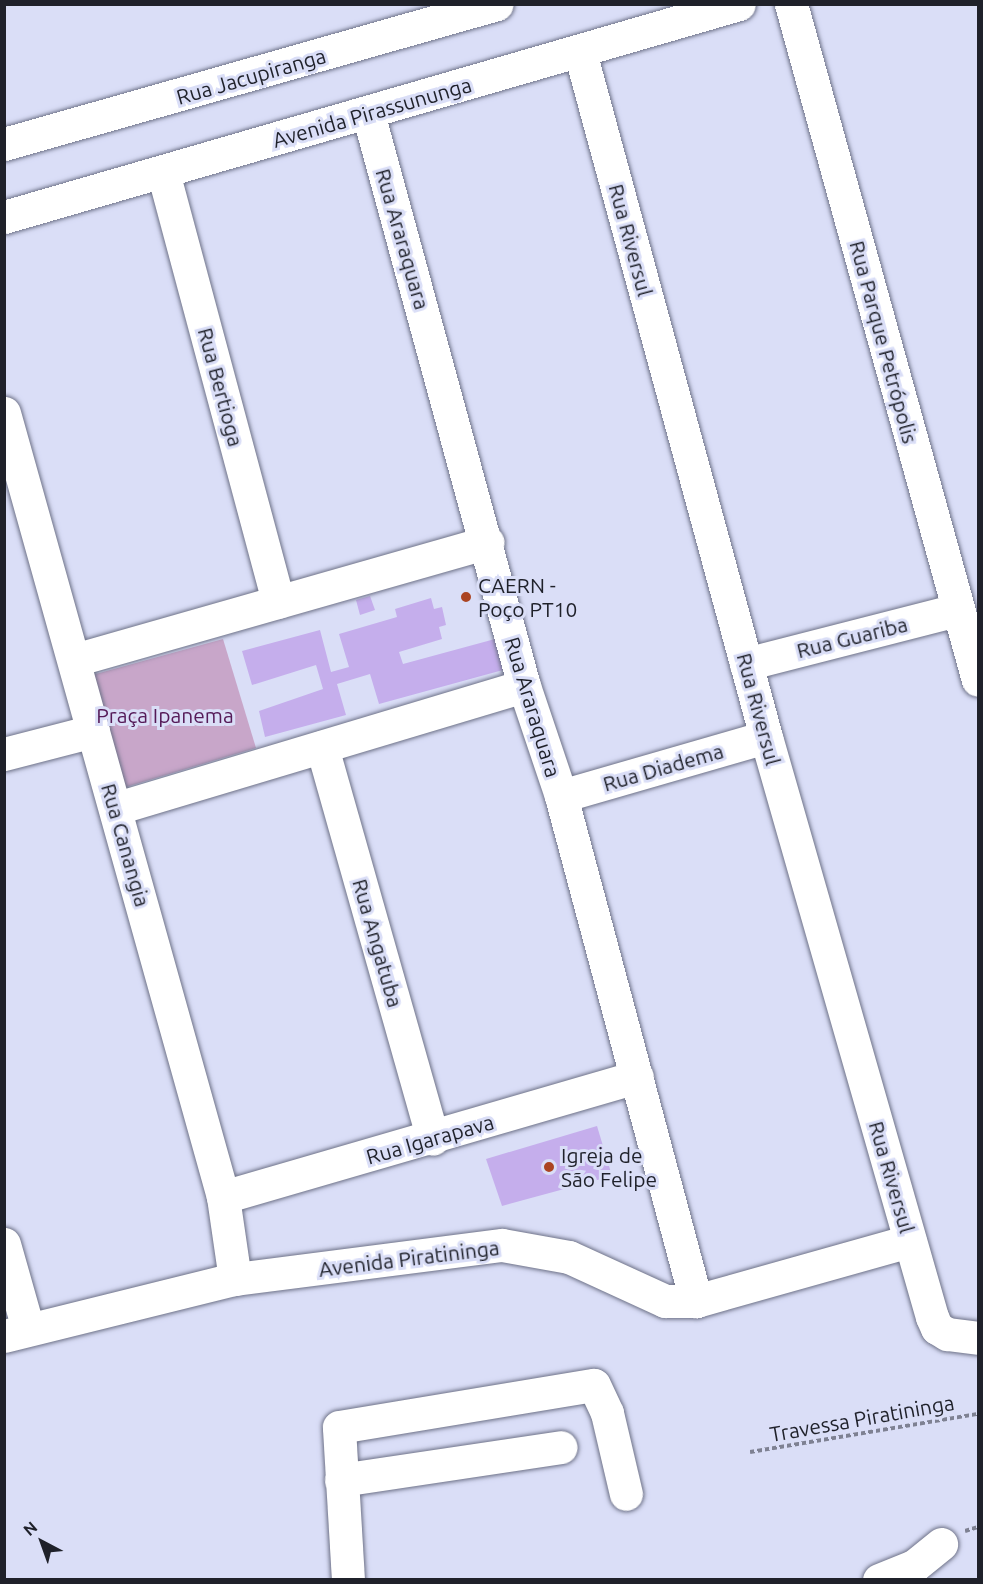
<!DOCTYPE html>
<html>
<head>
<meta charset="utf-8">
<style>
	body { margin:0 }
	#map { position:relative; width:983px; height:1584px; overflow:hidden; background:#dadef7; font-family:Ubuntu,sans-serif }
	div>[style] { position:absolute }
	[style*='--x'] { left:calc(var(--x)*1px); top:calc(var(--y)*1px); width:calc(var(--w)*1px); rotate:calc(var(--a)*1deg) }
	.green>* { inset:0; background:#c8a6c9 }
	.building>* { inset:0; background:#c5aeec }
	.path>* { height:4px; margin-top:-2px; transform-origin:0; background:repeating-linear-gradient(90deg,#7e8192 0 4.5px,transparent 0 7.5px) }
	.roads { filter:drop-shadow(0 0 2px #6e7288) drop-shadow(0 0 2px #6e7288) }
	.minor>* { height:33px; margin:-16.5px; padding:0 16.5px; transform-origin:16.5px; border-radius:16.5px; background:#fff }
	.dots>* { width:16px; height:16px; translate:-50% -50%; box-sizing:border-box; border:3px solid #dadef7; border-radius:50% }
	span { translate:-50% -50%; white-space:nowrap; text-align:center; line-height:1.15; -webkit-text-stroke:6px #dadef7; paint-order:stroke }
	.street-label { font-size:21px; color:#1f212a }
	.poi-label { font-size:21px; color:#1f212a }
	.left { translate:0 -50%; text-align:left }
	.park-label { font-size:21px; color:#551a58 }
	.frame { position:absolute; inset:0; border:6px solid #1f212a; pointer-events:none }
	.north { position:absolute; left:12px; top:1512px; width:60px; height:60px; -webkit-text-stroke:4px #dadef7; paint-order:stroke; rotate:319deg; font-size:16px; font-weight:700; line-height:24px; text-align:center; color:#1f212a }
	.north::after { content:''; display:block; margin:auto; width:21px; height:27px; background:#1f212a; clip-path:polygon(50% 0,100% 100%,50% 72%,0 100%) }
</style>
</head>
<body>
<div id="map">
	<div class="green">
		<i style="clip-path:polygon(223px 639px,256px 748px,123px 788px,92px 675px)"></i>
	</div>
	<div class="building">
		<i style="clip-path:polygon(370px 596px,375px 610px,360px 615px,356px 600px)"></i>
		<i style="clip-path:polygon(431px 598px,434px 609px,442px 607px,446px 625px,439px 627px,442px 639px,399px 652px,403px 664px,495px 639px,503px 670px,379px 704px,370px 674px,337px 684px,346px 715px,265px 737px,259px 711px,323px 689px,316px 665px,252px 685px,242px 651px,320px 630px,331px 672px,349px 667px,339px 634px,397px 617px,395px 609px)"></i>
		<i style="clip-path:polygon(597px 1126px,612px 1176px,502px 1206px,486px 1159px)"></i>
	</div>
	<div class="path">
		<i style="--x:750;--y:1452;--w:231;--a:-9.5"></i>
		<i style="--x:965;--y:1531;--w:14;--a:-17"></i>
	</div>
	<div class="roads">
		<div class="minor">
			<i style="--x:791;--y:4;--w:701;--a:74.54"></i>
			<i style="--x:580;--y:52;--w:710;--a:74.81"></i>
			<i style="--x:766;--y:737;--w:603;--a:74.03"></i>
			<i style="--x:932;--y:1317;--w:12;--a:66"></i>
			<i style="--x:937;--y:1328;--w:12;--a:31"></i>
			<i style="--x:947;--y:1334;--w:31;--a:7"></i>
			<i style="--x:368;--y:113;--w:594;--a:74.77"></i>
			<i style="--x:524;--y:686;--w:116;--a:71.4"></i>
			<i style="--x:561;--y:796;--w:523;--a:75.03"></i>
			<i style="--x:4;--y:144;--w:512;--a:-15.85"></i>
			<i style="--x:163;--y:172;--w:445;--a:75"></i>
			<i style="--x:4;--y:217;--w:765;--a:-16.16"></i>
			<i style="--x:4;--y:413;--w:814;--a:74.39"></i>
			<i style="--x:223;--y:1197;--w:83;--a:81.7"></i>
			<i style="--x:74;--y:660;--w:430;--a:-15.9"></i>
			<i style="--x:746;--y:664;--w:218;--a:-14.4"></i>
			<i style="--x:322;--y:747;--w:407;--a:74.2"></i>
			<i style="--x:4;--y:754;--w:92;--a:-14.5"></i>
			<i style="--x:561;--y:796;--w:213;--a:-16.1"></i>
			<i style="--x:117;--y:808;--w:425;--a:-16.7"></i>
			<i style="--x:223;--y:1197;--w:431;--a:-16.2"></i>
			<i style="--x:4;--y:1244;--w:88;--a:74.2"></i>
			<i style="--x:4;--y:1336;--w:238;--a:-13.9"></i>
			<i style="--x:235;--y:1279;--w:269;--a:-7.3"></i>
			<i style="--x:502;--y:1245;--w:68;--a:10.2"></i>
			<i style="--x:569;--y:1257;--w:106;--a:24.6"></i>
			<i style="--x:665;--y:1301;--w:31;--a:0"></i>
			<i style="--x:696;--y:1301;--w:222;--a:-15.7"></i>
			<i style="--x:341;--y:1480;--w:222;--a:-8.5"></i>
			<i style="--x:348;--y:1580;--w:153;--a:-93.4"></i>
			<i style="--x:339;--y:1427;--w:258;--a:-9.4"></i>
			<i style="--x:594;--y:1385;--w:31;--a:65"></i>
			<i style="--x:607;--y:1413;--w:83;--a:76.8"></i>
			<i style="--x:879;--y:1580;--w:38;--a:-22"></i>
			<i style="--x:914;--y:1566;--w:35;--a:-39"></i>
		</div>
	</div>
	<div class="dots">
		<i style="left:466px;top:597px;background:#ab4422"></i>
		<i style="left:549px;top:1167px;background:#ab4422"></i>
	</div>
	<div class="street-label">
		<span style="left:251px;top:76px;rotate:-16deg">Rua Jacupiranga</span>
		<span style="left:372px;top:112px;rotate:-16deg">Avenida Pirassununga</span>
		<span style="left:403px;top:239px;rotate:74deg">Rua Araraquara</span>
		<span style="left:631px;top:240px;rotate:75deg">Rua Riversul</span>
		<span style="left:884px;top:342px;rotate:75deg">Rua Parque Petrópolis</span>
		<span style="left:221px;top:387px;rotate:75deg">Rua Bertioga</span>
		<span style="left:852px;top:637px;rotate:-14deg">Rua Guariba</span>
		<span style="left:533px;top:707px;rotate:73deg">Rua Araraquara</span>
		<span style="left:759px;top:709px;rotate:75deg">Rua Riversul</span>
		<span style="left:663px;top:767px;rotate:-16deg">Rua Diadema</span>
		<span style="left:126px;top:845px;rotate:74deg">Rua Canangia</span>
		<span style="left:378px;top:943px;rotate:74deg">Rua Angatuba</span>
		<span style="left:430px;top:1139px;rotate:-16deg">Rua Igarapava</span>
		<span style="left:892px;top:1177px;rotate:74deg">Rua Riversul</span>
		<span style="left:409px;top:1258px;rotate:-7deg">Avenida Piratininga</span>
		<span style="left:862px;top:1418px;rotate:-10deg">Travessa Piratininga</span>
	</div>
	<div class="poi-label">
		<span class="left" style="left:478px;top:597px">CAERN -<br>Poço PT10</span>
		<span class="left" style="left:561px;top:1167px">Igreja de<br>São Felipe</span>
	</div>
	<div class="park-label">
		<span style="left:165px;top:715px">Praça Ipanema</span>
	</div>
	<div class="frame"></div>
	<div class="north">N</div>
</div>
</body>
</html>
